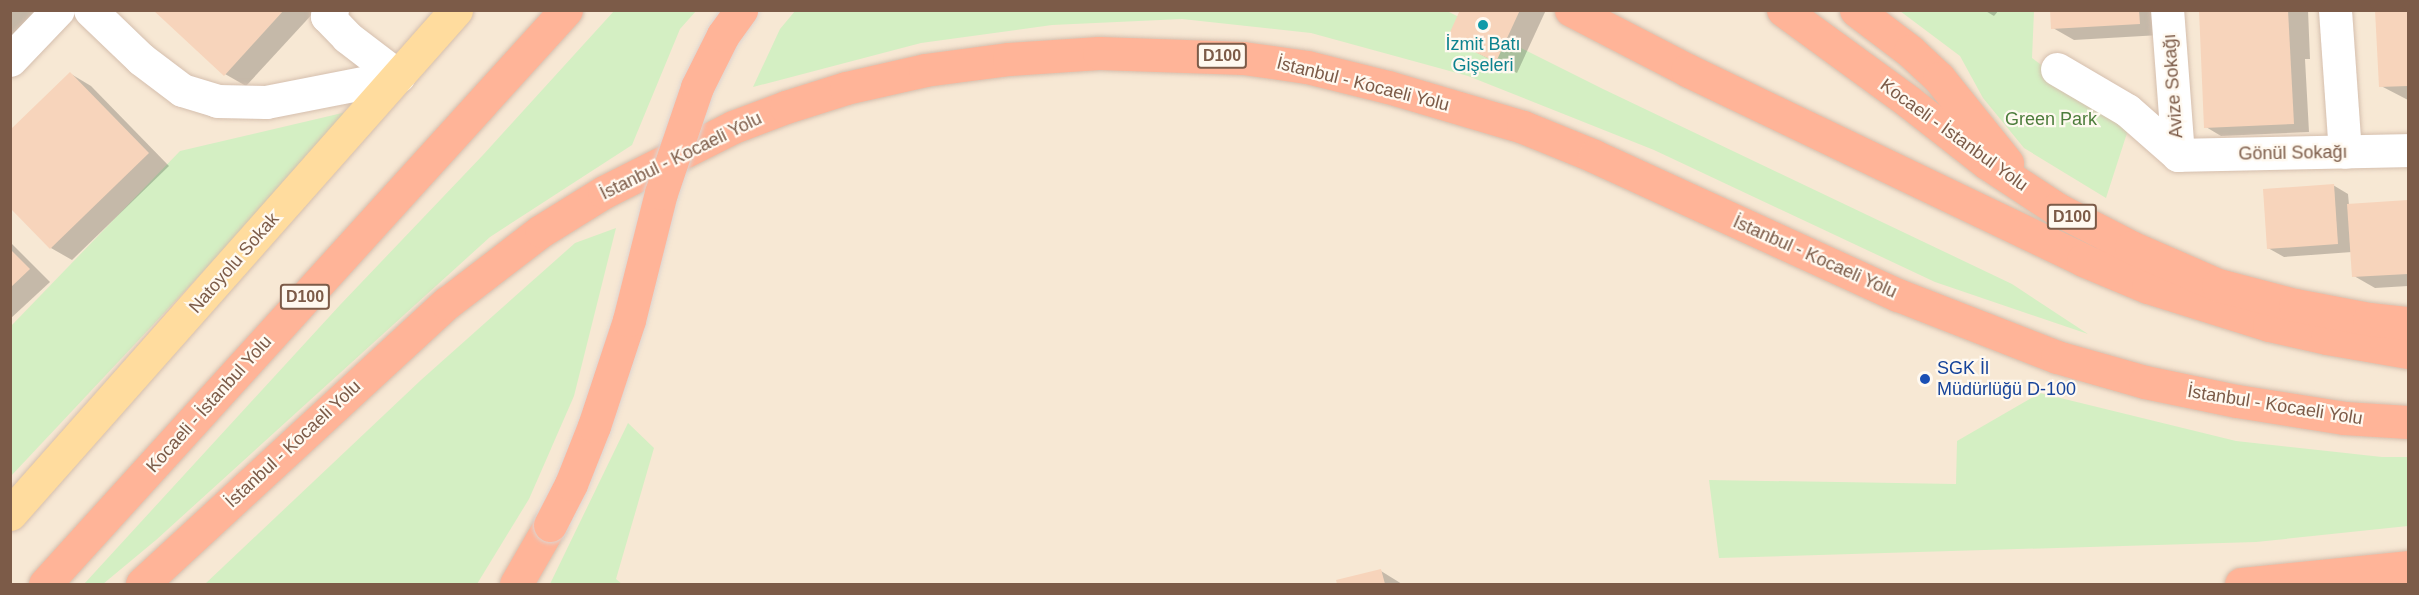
<!DOCTYPE html>
<html>
<head>
<meta charset="utf-8">
<style>
	body { margin:0 }
	#map { position:relative; width:2419px; height:595px; overflow:hidden; background:#fff6e7; font-family:Helvetica,sans-serif }
	div>[style] { position:absolute }
	[style*='--x'] { left:calc(var(--x)*1px); top:calc(var(--y)*1px); width:calc(var(--w)*1px); rotate:calc(var(--a)*1deg) }
	.residential>* { inset:0; background:#f7e8d4 }
	.green>* { inset:0; background:#d4efc3 }
	.shadow>* { inset:0; background:#0003 }
	.building>* { inset:0; background:#f7d4bb }
	.roads { filter:drop-shadow(0 0 2px #d5bfae) drop-shadow(0 0 2px #d5bfae) }
	.minor>* { height:33px; margin:-16.5px; padding:0 16.5px; transform-origin:16.5px; border-radius:16.5px; background:#fff }
	.major>* { height:33px; margin:-16.5px; padding:0 16.5px; transform-origin:16.5px; border-radius:16.5px; background:#ffdc9e }
	.highway>* { height:33px; margin:-16.5px; padding:0 16.5px; transform-origin:16.5px; border-radius:16.5px; background:#ffb498 }
	.bridges { filter:drop-shadow(0 0 2px #ddd4cf) drop-shadow(0 0 2px #ddd4cf) }
	.highway-bridge>* { height:33px; margin:-16.5px; padding:0 16.5px; transform-origin:16.5px; border-radius:16.5px; background:#ffb498 }
	.dots>* { width:16px; height:16px; translate:-50% -50%; box-sizing:border-box; border:3px solid #fff9f0; border-radius:50% }
	span { translate:-50% -50%; white-space:nowrap; text-align:center; line-height:1.15; -webkit-text-stroke:4.5px #fff9f0; paint-order:stroke }
	.shield-label span { padding:2px 4px; background:#fff9f0; border:2px solid; border-radius:4px; -webkit-text-stroke-width:0 }
	.shield-label { font-size:16px; color:#7c5b48; font-weight:700 }
	.culture-label { font-size:18px; color:#0d838f }
	.street-label { font-size:18px; color:#7c5b48 }
	.park-label { font-size:18px; color:#4d7d3c }
	.transit-label { font-size:18px; color:#164399 }
	.left { translate:0 -50%; text-align:left }
	.frame { position:absolute; inset:0; border:12px solid #7c5b48; pointer-events:none }
</style>
</head>
<body>
<div id="map">
	<div class="residential">
		<i style="clip-path:polygon(11px 11px,2408px 11px,2408px 584px,11px 584px)"></i>
	</div>
	<div class="green">
		<i style="clip-path:polygon(614px 11px,696px 11px,680px 29px,632px 145px,490px 237px,156px 540px,103px 584px,84px 584px,340px 305px,483px 155px)"></i>
		<i style="clip-path:polygon(795px 11px,1447px 11px,1603px 89px,2012px 284px,2088px 334px,1935px 282px,1654px 150px,1468px 76px,1311px 33px,1182px 19px,1052px 25px,921px 43px,753px 87px,780px 29px)"></i>
		<i style="clip-path:polygon(1900px 11px,2034px 11px,2032px 58px,2128px 130px,2106px 198px,2024px 148px,1983px 98px,1960px 56px)"></i>
		<i style="clip-path:polygon(355px 110px,11px 476px,11px 326px,180px 151px)"></i>
		<i style="clip-path:polygon(616px 228px,574px 396px,529px 499px,477px 584px,205px 584px,421px 380px,575px 243px)"></i>
		<i style="clip-path:polygon(2040px 393px,2236px 441px,2382px 457px,2408px 457px,2408px 526px,2256px 542px,1719px 558px,1709px 480px,1956px 484px,1957px 441px)"></i>
		<i style="clip-path:polygon(628px 423px,654px 448px,616px 579px,622px 584px,550px 584px)"></i>
	</div>
	<div class="shadow">
		<i style="clip-path:polygon(10px 10px,46px 10px,10px 44px)"></i>
		<i style="clip-path:polygon(155px 10px,316px 10px,246px 86px,225px 74px)"></i>
		<i style="clip-path:polygon(1461px 10px,1546px 10px,1517px 73px,1448px 38px)"></i>
		<i style="clip-path:polygon(1984px 10px,1999px 10px,1994px 16px)"></i>
		<i style="clip-path:polygon(2052px 10px,2159px 10px,2160px 35px,2074px 40px,2053px 28px)"></i>
		<i style="clip-path:polygon(2200px 10px,2308px 10px,2310px 59px,2305px 59px,2309px 132px,2221px 136px,2206px 127px)"></i>
		<i style="clip-path:polygon(2377px 10px,2408px 10px,2408px 100px,2381px 86px)"></i>
		<i style="clip-path:polygon(71px 74px,91px 86px,169px 166px,72px 260px,51px 248px)"></i>
		<i style="clip-path:polygon(2333px 185px,2348px 194px,2349px 205px,2408px 202px,2408px 286px,2375px 288px,2354px 276px,2352px 252px,2284px 257px,2268px 248px)"></i>
		<i style="clip-path:polygon(10px 242px,50px 282px,10px 319px)"></i>
		<i style="clip-path:polygon(1381px 571px,1402px 584px,1338px 584px,1337px 581px)"></i>
	</div>
	<div class="building">
		<i style="clip-path:polygon(153px 10px,284px 10px,224px 76px)"></i>
		<i style="clip-path:polygon(1460px 10px,1520px 10px,1496px 62px,1447px 39px)"></i>
		<i style="clip-path:polygon(2050px 10px,2139px 10px,2140px 24px,2051px 29px)"></i>
		<i style="clip-path:polygon(2199px 10px,2288px 10px,2294px 124px,2204px 128px)"></i>
		<i style="clip-path:polygon(2375px 10px,2408px 10px,2408px 86px,2379px 87px)"></i>
		<i style="clip-path:polygon(70px 72px,149px 153px,50px 249px,10px 208px,10px 130px)"></i>
		<i style="clip-path:polygon(2334px 184px,2338px 244px,2267px 249px,2263px 189px)"></i>
		<i style="clip-path:polygon(2408px 200px,2408px 274px,2352px 277px,2347px 204px)"></i>
		<i style="clip-path:polygon(10px 249px,30px 269px,10px 288px)"></i>
		<i style="clip-path:polygon(1381px 569px,1385px 584px,1337px 584px,1336px 580px)"></i>
	</div>
	<div class="roads">
		<div class="minor">
			<i style="--x:90;--y:10;--w:71;--a:43.9"></i>
			<i style="--x:141;--y:59;--w:51;--a:37.1"></i>
			<i style="--x:182;--y:90;--w:37;--a:17"></i>
			<i style="--x:217;--y:101;--w:49;--a:1.2"></i>
			<i style="--x:266;--y:102;--w:135;--a:-11.1"></i>
			<i style="--x:332;--y:10;--w:8;--a:130"></i>
			<i style="--x:327;--y:16;--w:29;--a:46"></i>
			<i style="--x:347;--y:37;--w:64;--a:37.4"></i>
			<i style="--x:2335;--y:10;--w:142;--a:86"></i>
			<i style="--x:10;--y:60;--w:69;--a:-46.2"></i>
			<i style="--x:2057;--y:69;--w:81;--a:30.4"></i>
			<i style="--x:2127;--y:110;--w:68;--a:41.4"></i>
			<i style="--x:2178;--y:155;--w:145;--a:-94.3"></i>
			<i style="--x:2178;--y:155;--w:230;--a:-1.2"></i>
		</div>
		<div class="major">
			<i style="--x:10;--y:514;--w:673;--a:-48.49"></i>
		</div>
		<div class="highway">
			<i style="--x:1571;--y:10;--w:131;--a:27.3"></i>
			<i style="--x:1687;--y:70;--w:439;--a:25.6"></i>
			<i style="--x:2083;--y:260;--w:70;--a:22.6"></i>
			<i style="--x:2148;--y:287;--w:127;--a:17.4"></i>
			<i style="--x:2269;--y:325;--w:59;--a:12.6"></i>
			<i style="--x:2327;--y:338;--w:82;--a:9.8"></i>
			<i style="--x:1783;--y:10;--w:156;--a:36.1"></i>
			<i style="--x:1909;--y:102;--w:99;--a:38"></i>
			<i style="--x:1987;--y:163;--w:84;--a:33.3"></i>
			<i style="--x:2057;--y:209;--w:83;--a:27.2"></i>
			<i style="--x:2131;--y:247;--w:95;--a:23.6"></i>
			<i style="--x:2218;--y:285;--w:80;--a:14.6"></i>
			<i style="--x:2295;--y:305;--w:75;--a:10.7"></i>
			<i style="--x:2369;--y:319;--w:39;--a:6"></i>
			<i style="--x:1856;--y:10;--w:68;--a:37.2"></i>
			<i style="--x:1910;--y:51;--w:40;--a:43"></i>
			<i style="--x:1939;--y:78;--w:109;--a:51.3"></i>
			<i style="--x:45;--y:584;--w:775;--a:-47.77"></i>
			<i style="--x:142;--y:584;--w:415;--a:-42.7"></i>
			<i style="--x:447;--y:303;--w:118;--a:-37.5"></i>
			<i style="--x:541;--y:231;--w:74;--a:-31.8"></i>
			<i style="--x:604;--y:192;--w:144;--a:-26.7"></i>
			<i style="--x:733;--y:127;--w:57;--a:-20.7"></i>
			<i style="--x:786;--y:107;--w:63;--a:-17.6"></i>
			<i style="--x:846;--y:88;--w:81;--a:-12.8"></i>
			<i style="--x:925;--y:70;--w:85;--a:-7.5"></i>
			<i style="--x:1009;--y:59;--w:90;--a:-3.8"></i>
			<i style="--x:1099;--y:53;--w:144;--a:2"></i>
			<i style="--x:1243;--y:58;--w:65;--a:8"></i>
			<i style="--x:1307;--y:67;--w:83;--a:13.9"></i>
			<i style="--x:1388;--y:87;--w:141;--a:16.5"></i>
			<i style="--x:1523;--y:127;--w:77;--a:22.2"></i>
			<i style="--x:1594;--y:156;--w:334;--a:24.6"></i>
			<i style="--x:1898;--y:295;--w:171;--a:21.3"></i>
			<i style="--x:2057;--y:357;--w:91;--a:15.9"></i>
			<i style="--x:2145;--y:382;--w:94;--a:11.7"></i>
			<i style="--x:2237;--y:401;--w:108;--a:9"></i>
			<i style="--x:2344;--y:418;--w:64;--a:3.6"></i>
			<i style="--x:516;--y:584;--w:68;--a:-60"></i>
			<i style="--x:2241;--y:584;--w:168;--a:-5.8"></i>
		</div>
	</div>
	<div class="bridges">
		<div class="highway-bridge">
			<i style="--x:550;--y:525;--w:46;--a:-62.9"></i>
			<i style="--x:571;--y:484;--w:62;--a:-68.4"></i>
			<i style="--x:594;--y:426;--w:112;--a:-71.7"></i>
			<i style="--x:629;--y:320;--w:131;--a:-75.9"></i>
			<i style="--x:661;--y:193;--w:112;--a:-71.2"></i>
			<i style="--x:697;--y:87;--w:58;--a:-63.4"></i>
			<i style="--x:723;--y:35;--w:31;--a:-54"></i>
		</div>
	</div>
	<div class="dots">
		<i style="left:1483px;top:25px;background:#0f9aa8"></i>
		<i style="left:1925px;top:379px;background:#1a4fb4"></i>
	</div>
	<div class="shield-label">
		<span style="left:1222px;top:56px">D100</span>
		<span style="left:2072px;top:217px">D100</span>
		<span style="left:305px;top:297px">D100</span>
	</div>
	<div class="culture-label">
		<span style="left:1483px;top:55px">İzmit Batı<br>Gişeleri</span>
	</div>
	<div class="street-label">
		<span style="left:1363px;top:84px;rotate:14deg">İstanbul - Kocaeli Yolu</span>
		<span style="left:2173px;top:86px;rotate:-94deg">Avize Sokağı</span>
		<span style="left:1954px;top:135px;rotate:36deg">Kocaeli - İstanbul Yolu</span>
		<span style="left:2293px;top:153px;rotate:-1deg">Gönül Sokağı</span>
		<span style="left:681px;top:156px;rotate:-26deg">İstanbul - Kocaeli Yolu</span>
		<span style="left:1815px;top:257px;rotate:24deg">İstanbul - Kocaeli Yolu</span>
		<span style="left:234px;top:263px;rotate:-49deg">Natoyolu Sokak</span>
		<span style="left:209px;top:404px;rotate:-48deg">Kocaeli - İstanbul Yolu</span>
		<span style="left:2275px;top:405px;rotate:9deg">İstanbul - Kocaeli Yolu</span>
		<span style="left:293px;top:444px;rotate:-43deg">İstanbul - Kocaeli Yolu</span>
	</div>
	<div class="park-label">
		<span style="left:2051px;top:119px">Green Park</span>
	</div>
	<div class="transit-label">
		<span class="left" style="left:1937px;top:379px">SGK İl<br>Müdürlüğü D-100</span>
	</div>
	<div class="frame"></div>
</div>
</body>
</html>
